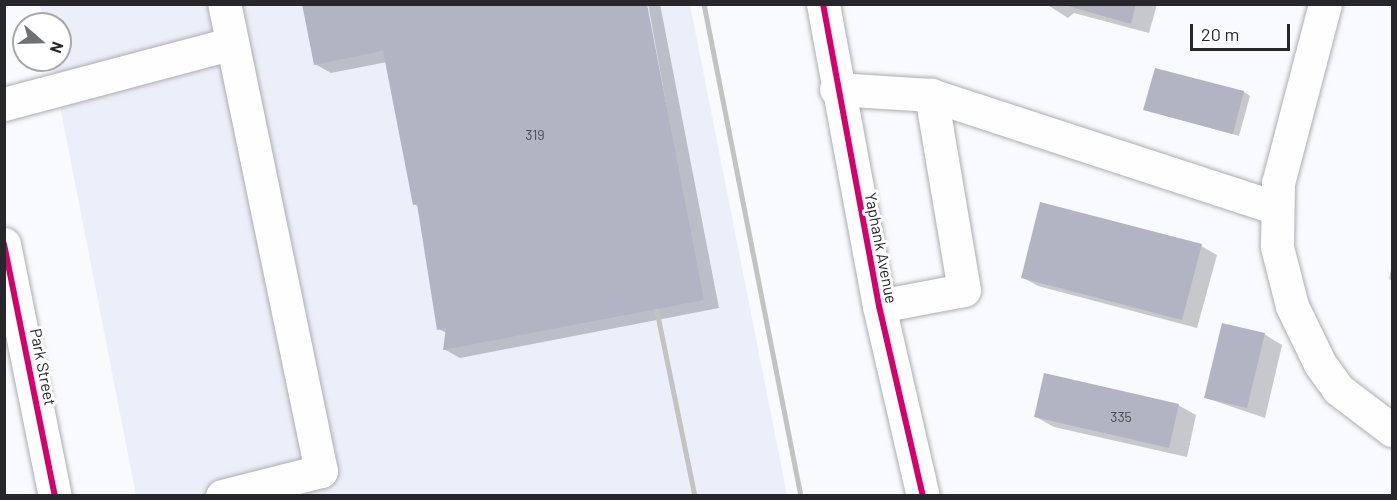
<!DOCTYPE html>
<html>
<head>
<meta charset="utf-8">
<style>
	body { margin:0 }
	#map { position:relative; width:1397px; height:500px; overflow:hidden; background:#f9fafe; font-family:Barlow,sans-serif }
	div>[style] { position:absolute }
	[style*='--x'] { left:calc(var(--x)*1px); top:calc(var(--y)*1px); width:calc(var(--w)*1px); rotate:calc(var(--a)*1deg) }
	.built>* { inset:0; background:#eceef9 }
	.shadow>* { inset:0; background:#0003 }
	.building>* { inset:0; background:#b3b4c3 }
	.roads { filter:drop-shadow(0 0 2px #adaeb1) drop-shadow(0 0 2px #adaeb1) }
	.minor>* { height:33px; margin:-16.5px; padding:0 16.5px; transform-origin:16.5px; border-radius:16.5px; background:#fefeff }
	.rail>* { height:4.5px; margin:-2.25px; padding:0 2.25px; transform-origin:2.25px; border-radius:2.25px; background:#c3c3c3 }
	.cycleway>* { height:6px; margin:-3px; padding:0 3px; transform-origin:3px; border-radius:3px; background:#d6006c }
	span { translate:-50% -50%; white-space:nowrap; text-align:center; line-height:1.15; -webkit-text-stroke:6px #fff; paint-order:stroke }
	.number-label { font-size:14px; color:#4a4a51 }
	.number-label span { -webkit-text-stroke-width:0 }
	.street-label { font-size:16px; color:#27272b }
	.frame { position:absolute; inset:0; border:6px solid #27272b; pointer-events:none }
	.north { position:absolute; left:12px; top:12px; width:60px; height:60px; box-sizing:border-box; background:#fff; border:2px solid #a9a9aa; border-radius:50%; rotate:110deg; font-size:16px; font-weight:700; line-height:24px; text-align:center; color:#27272b }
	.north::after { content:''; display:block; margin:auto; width:21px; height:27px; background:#707175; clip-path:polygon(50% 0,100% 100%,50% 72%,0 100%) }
	.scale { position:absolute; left:1190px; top:24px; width:100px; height:27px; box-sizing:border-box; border:3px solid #27272b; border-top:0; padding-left:8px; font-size:18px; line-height:21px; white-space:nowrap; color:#27272b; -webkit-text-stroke:4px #fff; paint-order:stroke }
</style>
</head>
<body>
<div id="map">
	<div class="built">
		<i style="clip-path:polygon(40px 5px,690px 5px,787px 495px,136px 495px,51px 60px,60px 60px,60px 24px,44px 24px)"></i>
	</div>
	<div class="shadow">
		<i style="clip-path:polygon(304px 4px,645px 4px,703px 308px,648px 4px,660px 4px,719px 308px,460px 358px,444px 349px,448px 334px,439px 329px,419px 207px,414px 204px,387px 62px,331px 73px,315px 64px)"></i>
		<i style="clip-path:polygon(1046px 4px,1157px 4px,1149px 33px,1074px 13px,1068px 18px)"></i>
		<i style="clip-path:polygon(1244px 92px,1250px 96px,1239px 136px,1145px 110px)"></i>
		<i style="clip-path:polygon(1201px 246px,1217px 255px,1197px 328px,1038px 286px,1022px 277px)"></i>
		<i style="clip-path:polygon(1392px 266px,1392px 281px,1389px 279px)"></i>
		<i style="clip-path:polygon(1264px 334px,1282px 345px,1265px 418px,1206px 398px)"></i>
		<i style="clip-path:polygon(1178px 405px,1196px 415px,1187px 457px,1054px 427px,1036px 417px)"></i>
	</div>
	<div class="building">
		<i style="clip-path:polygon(302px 4px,647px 4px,704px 300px,443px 350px,446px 328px,437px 330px,417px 204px,413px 205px,383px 51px,314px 65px)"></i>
		<i style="clip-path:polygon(1061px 4px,1136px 4px,1131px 24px)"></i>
		<i style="clip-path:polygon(1155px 68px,1244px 91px,1233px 134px,1143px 110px)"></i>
		<i style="clip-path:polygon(1040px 202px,1202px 244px,1182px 320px,1021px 278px)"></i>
		<i style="clip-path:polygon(1222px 323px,1265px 333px,1247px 408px,1204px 398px)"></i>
		<i style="clip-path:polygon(1044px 373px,1179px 404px,1169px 448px,1034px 417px)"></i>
	</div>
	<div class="roads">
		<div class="minor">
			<i style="--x:823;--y:4;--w:307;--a:79.5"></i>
			<i style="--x:879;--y:306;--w:195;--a:77"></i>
			<i style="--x:1325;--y:4;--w:185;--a:104.7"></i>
			<i style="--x:1278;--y:183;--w:64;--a:90.9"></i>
			<i style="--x:1277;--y:247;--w:61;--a:75.7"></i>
			<i style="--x:1292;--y:306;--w:64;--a:64.2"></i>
			<i style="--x:1320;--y:364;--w:31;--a:54"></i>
			<i style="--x:1338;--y:389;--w:68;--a:37.2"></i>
			<i style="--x:836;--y:89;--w:95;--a:3.6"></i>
			<i style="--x:931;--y:95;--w:361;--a:18.1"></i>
			<i style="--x:4;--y:104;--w:234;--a:-14.9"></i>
			<i style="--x:4;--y:244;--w:257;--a:78.6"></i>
			<i style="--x:879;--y:306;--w:86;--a:-10.7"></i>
			<i style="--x:964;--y:290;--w:198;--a:-99.6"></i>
			<i style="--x:222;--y:496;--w:102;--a:-14.2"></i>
			<i style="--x:321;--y:471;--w:477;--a:-101.7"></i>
		</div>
	</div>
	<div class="rail">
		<i style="--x:704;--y:4;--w:501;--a:78.85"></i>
		<i style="--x:657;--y:311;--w:189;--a:78.4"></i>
	</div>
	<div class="cycleway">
		<i style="--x:823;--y:4;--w:307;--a:79.5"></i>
		<i style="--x:879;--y:306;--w:195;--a:77"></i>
		<i style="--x:4;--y:244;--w:257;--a:78.6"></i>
	</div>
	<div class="number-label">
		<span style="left:535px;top:135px">319</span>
		<span style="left:1121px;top:417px">335</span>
	</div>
	<div class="street-label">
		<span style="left:881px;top:248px;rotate:79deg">Yaphank Avenue</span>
		<span style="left:43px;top:367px;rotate:79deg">Park Street</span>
	</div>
	<div class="frame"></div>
	<div class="north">N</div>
	<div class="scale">20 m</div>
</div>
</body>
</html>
